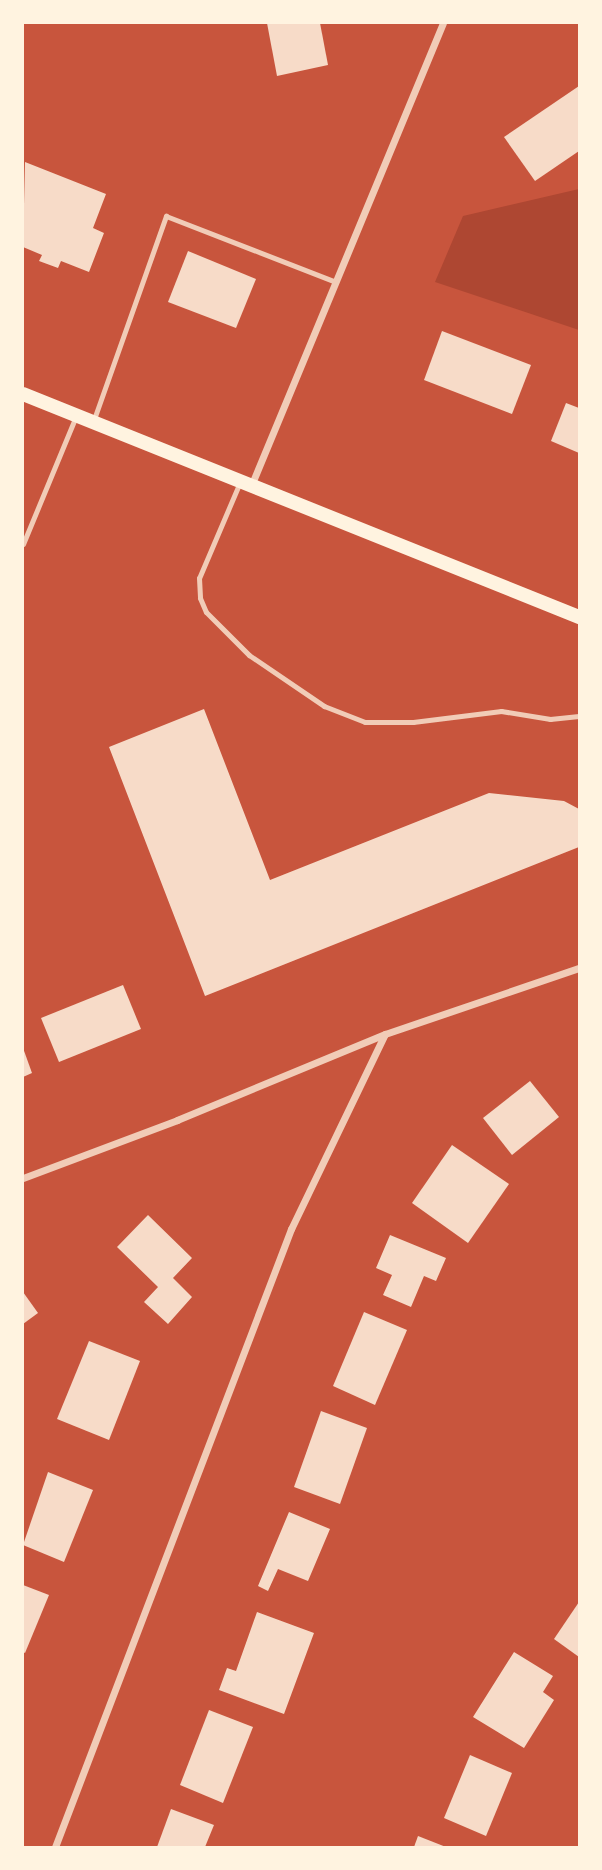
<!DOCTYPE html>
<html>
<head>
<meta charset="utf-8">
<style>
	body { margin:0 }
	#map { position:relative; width:602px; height:1870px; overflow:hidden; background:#c8553d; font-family:Overpass,sans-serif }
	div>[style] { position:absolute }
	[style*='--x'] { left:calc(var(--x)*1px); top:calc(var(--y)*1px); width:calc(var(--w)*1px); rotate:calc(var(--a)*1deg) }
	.green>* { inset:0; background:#ae4732 }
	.building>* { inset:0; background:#f7dbc8 }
	.service>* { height:5px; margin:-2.5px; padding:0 2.5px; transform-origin:2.5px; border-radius:2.5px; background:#f1ccb7 }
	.minor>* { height:7px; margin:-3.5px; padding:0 3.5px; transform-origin:3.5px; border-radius:3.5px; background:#f1ccb7 }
	.secondary>* { height:14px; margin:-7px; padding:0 7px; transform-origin:7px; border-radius:7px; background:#fff3e0 }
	span { translate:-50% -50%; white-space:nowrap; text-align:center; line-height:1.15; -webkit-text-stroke:5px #fff3e0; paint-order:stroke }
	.frame { position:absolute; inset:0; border:24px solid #fff3e0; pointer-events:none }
</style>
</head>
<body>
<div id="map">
	<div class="green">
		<i style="clip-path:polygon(579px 189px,579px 330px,435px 282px,463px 216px)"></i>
	</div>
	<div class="building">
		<i style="clip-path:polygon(267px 23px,320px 23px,328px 65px,277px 76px)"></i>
		<i style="clip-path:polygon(579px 86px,579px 151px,535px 181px,504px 137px)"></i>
		<i style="clip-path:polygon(25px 162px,106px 194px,93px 228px,104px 233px,89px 272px,61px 261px,58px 268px,39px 261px,42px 255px,23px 247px)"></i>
		<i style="clip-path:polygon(188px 251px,256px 279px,236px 328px,168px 302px)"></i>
		<i style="clip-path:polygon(442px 331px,531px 365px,512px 414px,424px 380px)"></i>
		<i style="clip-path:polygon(566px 403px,579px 408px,579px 453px,551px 441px)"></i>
		<i style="clip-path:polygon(204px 709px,270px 880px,489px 793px,564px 801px,579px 809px,579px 847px,205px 996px,109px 747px)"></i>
		<i style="clip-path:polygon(123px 985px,141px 1029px,59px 1062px,41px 1018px)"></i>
		<i style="clip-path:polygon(23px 1048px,32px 1073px,23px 1077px)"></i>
		<i style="clip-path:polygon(530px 1081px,559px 1117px,512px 1155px,483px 1118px)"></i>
		<i style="clip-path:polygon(452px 1145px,509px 1184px,468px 1243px,412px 1203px)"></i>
		<i style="clip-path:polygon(148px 1215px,192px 1258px,173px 1278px,192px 1297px,168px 1324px,144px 1302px,158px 1287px,117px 1247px)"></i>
		<i style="clip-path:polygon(390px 1235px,446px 1258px,436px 1281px,424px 1276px,411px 1307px,383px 1295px,392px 1275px,376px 1268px)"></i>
		<i style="clip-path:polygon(23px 1292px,38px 1313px,23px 1324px)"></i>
		<i style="clip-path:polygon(364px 1312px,407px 1330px,375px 1405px,333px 1386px)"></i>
		<i style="clip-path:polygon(89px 1341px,140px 1361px,109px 1440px,57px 1419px)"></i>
		<i style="clip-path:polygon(321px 1411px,367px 1428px,340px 1504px,294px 1487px)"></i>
		<i style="clip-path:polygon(48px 1472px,93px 1490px,64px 1562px,23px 1545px)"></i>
		<i style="clip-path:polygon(289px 1512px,330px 1529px,308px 1581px,278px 1569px,268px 1591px,258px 1586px)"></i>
		<i style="clip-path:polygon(23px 1585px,49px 1595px,25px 1653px,23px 1652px)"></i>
		<i style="clip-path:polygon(579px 1602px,579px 1657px,554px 1639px)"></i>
		<i style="clip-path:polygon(257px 1612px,314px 1633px,284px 1714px,219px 1690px,227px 1668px,236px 1671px)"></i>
		<i style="clip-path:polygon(514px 1652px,553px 1676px,543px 1692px,554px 1700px,524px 1748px,473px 1717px)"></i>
		<i style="clip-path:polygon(209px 1710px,253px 1727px,223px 1803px,180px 1785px)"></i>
		<i style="clip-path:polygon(470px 1755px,512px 1773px,486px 1836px,444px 1818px)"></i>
		<i style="clip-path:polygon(171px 1809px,214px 1825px,205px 1847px,157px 1847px)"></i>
		<i style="clip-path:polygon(418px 1836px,446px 1847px,414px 1847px)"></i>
	</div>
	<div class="service">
		<i style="--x:93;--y:422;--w:219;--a:-70.5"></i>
		<i style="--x:166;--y:216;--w:182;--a:21.2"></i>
		<i style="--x:240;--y:482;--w:104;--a:113.1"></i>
		<i style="--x:199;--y:578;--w:20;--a:87"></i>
		<i style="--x:200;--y:598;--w:15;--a:67"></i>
		<i style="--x:206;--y:612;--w:61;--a:45"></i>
		<i style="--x:249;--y:655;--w:91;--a:34.2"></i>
		<i style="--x:324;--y:706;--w:44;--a:21.3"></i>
		<i style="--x:365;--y:722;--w:48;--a:0"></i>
		<i style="--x:413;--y:722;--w:89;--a:-7.1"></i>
		<i style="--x:501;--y:711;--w:50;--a:9.3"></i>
		<i style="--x:550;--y:719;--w:29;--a:-6"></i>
		<i style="--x:23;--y:544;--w:139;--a:-67.5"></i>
	</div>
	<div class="minor">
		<i style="--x:251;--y:486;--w:501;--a:-67.48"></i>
		<i style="--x:23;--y:1178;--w:165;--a:-20.6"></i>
		<i style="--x:177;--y:1120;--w:225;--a:-22.5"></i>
		<i style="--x:385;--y:1034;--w:205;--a:-18.8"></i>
		<i style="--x:55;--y:1847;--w:662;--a:-69.1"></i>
		<i style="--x:291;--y:1229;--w:216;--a:-64.3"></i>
	</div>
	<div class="secondary">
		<i style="--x:23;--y:394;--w:599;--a:21.85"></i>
	</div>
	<div class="frame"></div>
</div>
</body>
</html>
